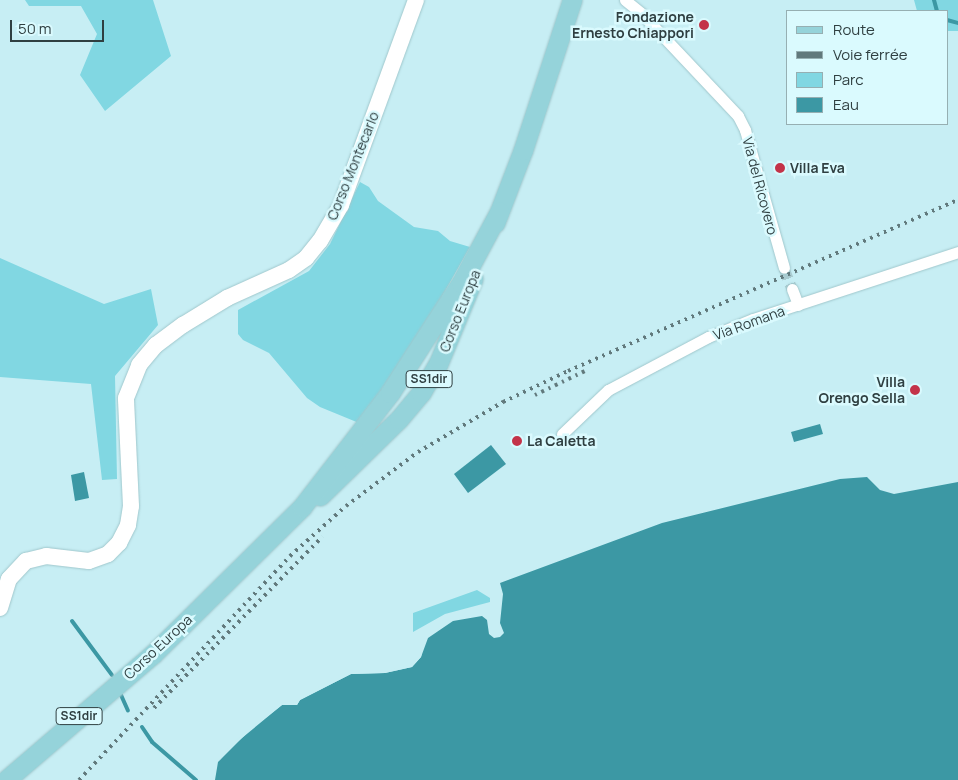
<!DOCTYPE html>
<html>
<head>
<meta charset="utf-8">
<style>
	body { margin:0 }
	#map { position:relative; width:958px; height:780px; overflow:hidden; background:#c7eef4; font-family:Manrope,sans-serif }
	div>[style] { position:absolute }
	[style*='--x'] { left:calc(var(--x)*1px); top:calc(var(--y)*1px); width:calc(var(--w)*1px); rotate:calc(var(--a)*1deg) }
	.green>* { inset:0; background:#81d7e2 }
	.water>* { inset:0; background:#3c98a4 }
	.pier>* { inset:0; background:#c7eef4 }
	.stream>* { height:4px; margin:-2px; padding:0 2px; transform-origin:2px; border-radius:2px; background:#3c98a4 }
	.street-tunnel>* { height:11px; margin-top:-5.5px; transform-origin:0; background:repeating-linear-gradient(90deg,#a9cbd0 0 11px,transparent 0 16.5px) }
	.roads { filter:drop-shadow(0 0 1px #a0c7cc) drop-shadow(0 0 1px #a0c7cc) }
	.street>* { height:11px; margin:-5.5px; padding:0 5.5px; transform-origin:5.5px; border-radius:5.5px; background:#fff }
	.secondary>* { height:16px; margin:-8px; padding:0 8px; transform-origin:8px; border-radius:8px; background:#fff }
	.primary>* { height:19px; margin:-9.5px; padding:0 9.5px; transform-origin:9.5px; border-radius:9.5px; background:#95d3da }
	.rail>* { height:4px; margin-top:-2px; transform-origin:0; background:repeating-linear-gradient(90deg,#61797c 0 2.5px,transparent 0 7.5px) }
	.dots>* { width:14px; height:14px; translate:-50% -50%; box-sizing:border-box; border:2px solid #dafafe; border-radius:50% }
	span { translate:-50% -50%; white-space:nowrap; text-align:center; line-height:1.15; -webkit-text-stroke:5px #dafafe; paint-order:stroke }
	.shield-label span { padding:1px 4px; background:#dafafe; border:1px solid; border-radius:4px; -webkit-text-stroke-width:0 }
	.shield-label { font-size:12px; color:#2f3f41; font-weight:700 }
	.poi-label { font-size:14px; color:#2f3f41; font-weight:700 }
	.right { translate:-100% -50%; text-align:right }
	.left { translate:0 -50%; text-align:left }
	.street-label { font-size:14px; color:#2f3f41 }
	.legend { position:absolute; left:786px; top:10px; width:162px; height:115px; box-sizing:border-box; background:#dafafe; border:1px solid #96afb2; margin:0; padding:6px 9px; list-style:none; font-size:15px; color:#2f3f41 }
	.legend li { display:flex; align-items:center; gap:10px; height:25px }
	.legend b { width:25px; border:1px solid #96afb2 }
	.scale { position:absolute; left:10px; top:20px; width:94px; height:22px; box-sizing:border-box; border:2px solid #2f3f41; border-top:0; padding-left:6px; font-size:15px; line-height:18px; white-space:nowrap; color:#2f3f41; -webkit-text-stroke:4px #dafafe; paint-order:stroke }
</style>
</head>
<body>
<div id="map">
	<div class="green">
		<i style="clip-path:polygon(25px 0,153px 0,171px 56px,105px 111px,80px 75px,97px 34px,81px 6px,29px 6px)"></i>
		<i style="clip-path:polygon(914px 0,958px 0,958px 31px,947px 31px,947px 11px,917px 11px)"></i>
		<i style="clip-path:polygon(360px 182px,369px 187px,378px 201px,414px 227px,438px 231px,450px 241px,470px 247px,414px 346px,359px 423px,320px 407px,307px 398px,269px 353px,243px 340px,238px 334px,238px 310px,309px 271px,330px 244px)"></i>
		<i style="clip-path:polygon(0 258px,104px 304px,151px 289px,158px 325px,115px 376px,117px 479px,102px 480px,91px 384px,0 377px)"></i>
		<i style="clip-path:polygon(477px 590px,490px 598px,490px 602px,445px 614px,413px 632px,413px 613px)"></i>
	</div>
	<div class="water">
		<i style="clip-path:polygon(820px 424px,823px 434px,794px 442px,791px 432px)"></i>
		<i style="clip-path:polygon(491px 445px,506px 464px,468px 493px,454px 474px)"></i>
		<i style="clip-path:polygon(84px 472px,89px 498px,75px 501px,71px 475px)"></i>
		<i style="clip-path:polygon(867px 477px,880px 490px,894px 494px,958px 482px,958px 780px,215px 780px,218px 762px,231px 747px,282px 705px,297px 705px,300px 700px,351px 674px,385px 673px,412px 667px,421px 657px,428px 638px,453px 621px,482px 616px,487px 620px,489px 634px,494px 638px,500px 637px,504px 633px,500px 623px,503px 594px,500px 583px,662px 523px,840px 479px)"></i>
	</div>
	<div class="pier">
		<i style="clip-path:polygon(425px 638px,421px 657px,412px 667px,385px 673px,351px 674px,300px 700px,297px 705px,282px 705px,251px 729px,218px 762px,229px 746px,281px 703px,296px 702px,329px 680px,350px 671px,385px 671px,410px 665px,419px 656px)"></i>
	</div>
	<div class="stream">
		<i style="--x:934;--y:0;--w:11;--a:75"></i>
		<i style="--x:947;--y:20;--w:11;--a:15"></i>
		<i style="--x:72;--y:621;--w:67;--a:53.5"></i>
		<i style="--x:121;--y:695;--w:17;--a:66"></i>
		<i style="--x:142;--y:727;--w:18;--a:56"></i>
		<i style="--x:152;--y:742;--w:58;--a:40.8"></i>
	</div>
	<div class="street-tunnel">
		<i style="--x:784;--y:268;--w:22;--a:69"></i>
	</div>
	<div class="roads">
		<div class="street">
			<i style="--x:625;--y:0;--w:22;--a:39"></i>
			<i style="--x:642;--y:14;--w:140;--a:46.7"></i>
			<i style="--x:738;--y:116;--w:16;--a:63"></i>
			<i style="--x:745;--y:130;--w:143;--a:74.2"></i>
			<i style="--x:792;--y:289;--w:17;--a:69"></i>
			<i style="--x:562;--y:434;--w:64;--a:-43.7"></i>
			<i style="--x:608;--y:390;--w:113;--a:-27.9"></i>
			<i style="--x:708;--y:337;--w:48;--a:-21.8"></i>
			<i style="--x:753;--y:319;--w:216;--a:-18.1"></i>
		</div>
		<div class="secondary">
			<i style="--x:0;--y:608;--w:30;--a:-73"></i>
			<i style="--x:9;--y:579;--w:25;--a:-47"></i>
			<i style="--x:26;--y:561;--w:21;--a:-14"></i>
			<i style="--x:46;--y:556;--w:43;--a:6.6"></i>
			<i style="--x:89;--y:561;--w:20;--a:-20"></i>
			<i style="--x:108;--y:554;--w:16;--a:-45"></i>
			<i style="--x:119;--y:543;--w:20;--a:-63"></i>
			<i style="--x:128;--y:525;--w:19;--a:-81"></i>
			<i style="--x:131;--y:506;--w:108;--a:-92.7"></i>
			<i style="--x:126;--y:398;--w:35;--a:-68"></i>
			<i style="--x:139;--y:365;--w:26;--a:-50"></i>
			<i style="--x:156;--y:345;--w:34;--a:-37"></i>
			<i style="--x:183;--y:325;--w:52;--a:-31.5"></i>
			<i style="--x:227;--y:298;--w:68;--a:-24.3"></i>
			<i style="--x:289;--y:270;--w:21;--a:-35"></i>
			<i style="--x:306;--y:258;--w:22;--a:-51"></i>
			<i style="--x:320;--y:241;--w:42;--a:-59.7"></i>
			<i style="--x:341;--y:205;--w:218;--a:-69.9"></i>
		</div>
		<div class="primary">
			<i style="--x:495;--y:223;--w:78;--a:-69"></i>
			<i style="--x:523;--y:150;--w:158;--a:-71.9"></i>
			<i style="--x:320;--y:496;--w:110;--a:-44.3"></i>
			<i style="--x:399;--y:419;--w:34;--a:-50"></i>
			<i style="--x:421;--y:393;--w:34;--a:-60"></i>
			<i style="--x:438;--y:364;--w:92;--a:-67.6"></i>
			<i style="--x:6;--y:780;--w:194;--a:-40.6"></i>
			<i style="--x:153;--y:654;--w:209;--a:-44.6"></i>
			<i style="--x:302;--y:507;--w:144;--a:-52.3"></i>
			<i style="--x:390;--y:393;--w:131;--a:-57.2"></i>
			<i style="--x:461;--y:283;--w:81;--a:-61.8"></i>
		</div>
	</div>
	<div class="rail">
		<i style="--x:535;--y:395;--w:58;--a:-25.7"></i>
		<i style="--x:154;--y:708;--w:240;--a:-45.5"></i>
		<i style="--x:79;--y:780;--w:308;--a:-46.7"></i>
		<i style="--x:290;--y:556;--w:75;--a:-41.8"></i>
		<i style="--x:346;--y:506;--w:90;--a:-36.9"></i>
		<i style="--x:418;--y:452;--w:99;--a:-30.5"></i>
		<i style="--x:503;--y:402;--w:72;--a:-25.5"></i>
		<i style="--x:568;--y:371;--w:426;--a:-23.7"></i>
	</div>
	<div class="dots">
		<i style="left:704px;top:25px;background:#c33349"></i>
		<i style="left:780px;top:168px;background:#c33349"></i>
		<i style="left:915px;top:390px;background:#c33349"></i>
		<i style="left:517px;top:441px;background:#c33349"></i>
	</div>
	<div class="shield-label">
		<span style="left:429px;top:379px">SS1dir</span>
		<span style="left:79px;top:716px">SS1dir</span>
	</div>
	<div class="poi-label">
		<span class="right" style="left:694px;top:25px">Fondazione<br>Ernesto Chiappori</span>
		<span class="left" style="left:790px;top:168px">Villa Eva</span>
		<span class="right" style="left:905px;top:390px">Villa<br>Orengo Sella</span>
		<span class="left" style="left:527px;top:441px">La Caletta</span>
	</div>
	<div class="street-label">
		<span style="left:353px;top:166px;rotate:-68deg">Corso Montecarlo</span>
		<span style="left:760px;top:186px;rotate:75deg">Via del Ricovero</span>
		<span style="left:460px;top:311px;rotate:-68deg">Corso Europa</span>
		<span style="left:749px;top:323px;rotate:-20deg">Via Romana</span>
		<span style="left:158px;top:647px;rotate:-43deg">Corso Europa</span>
	</div>
	<ul class="legend">
	<li><b style="height:6px;background:#95d3da"></b>Route</li>
	<li><b style="height:6px;background:#61797c"></b>Voie ferrée</li>
	<li><b style="height:14px;background:#81d7e2"></b>Parc</li>
	<li><b style="height:14px;background:#3c98a4"></b>Eau</li>
	</ul>
	<div class="scale">50 m</div>
</div>
</body>
</html>
